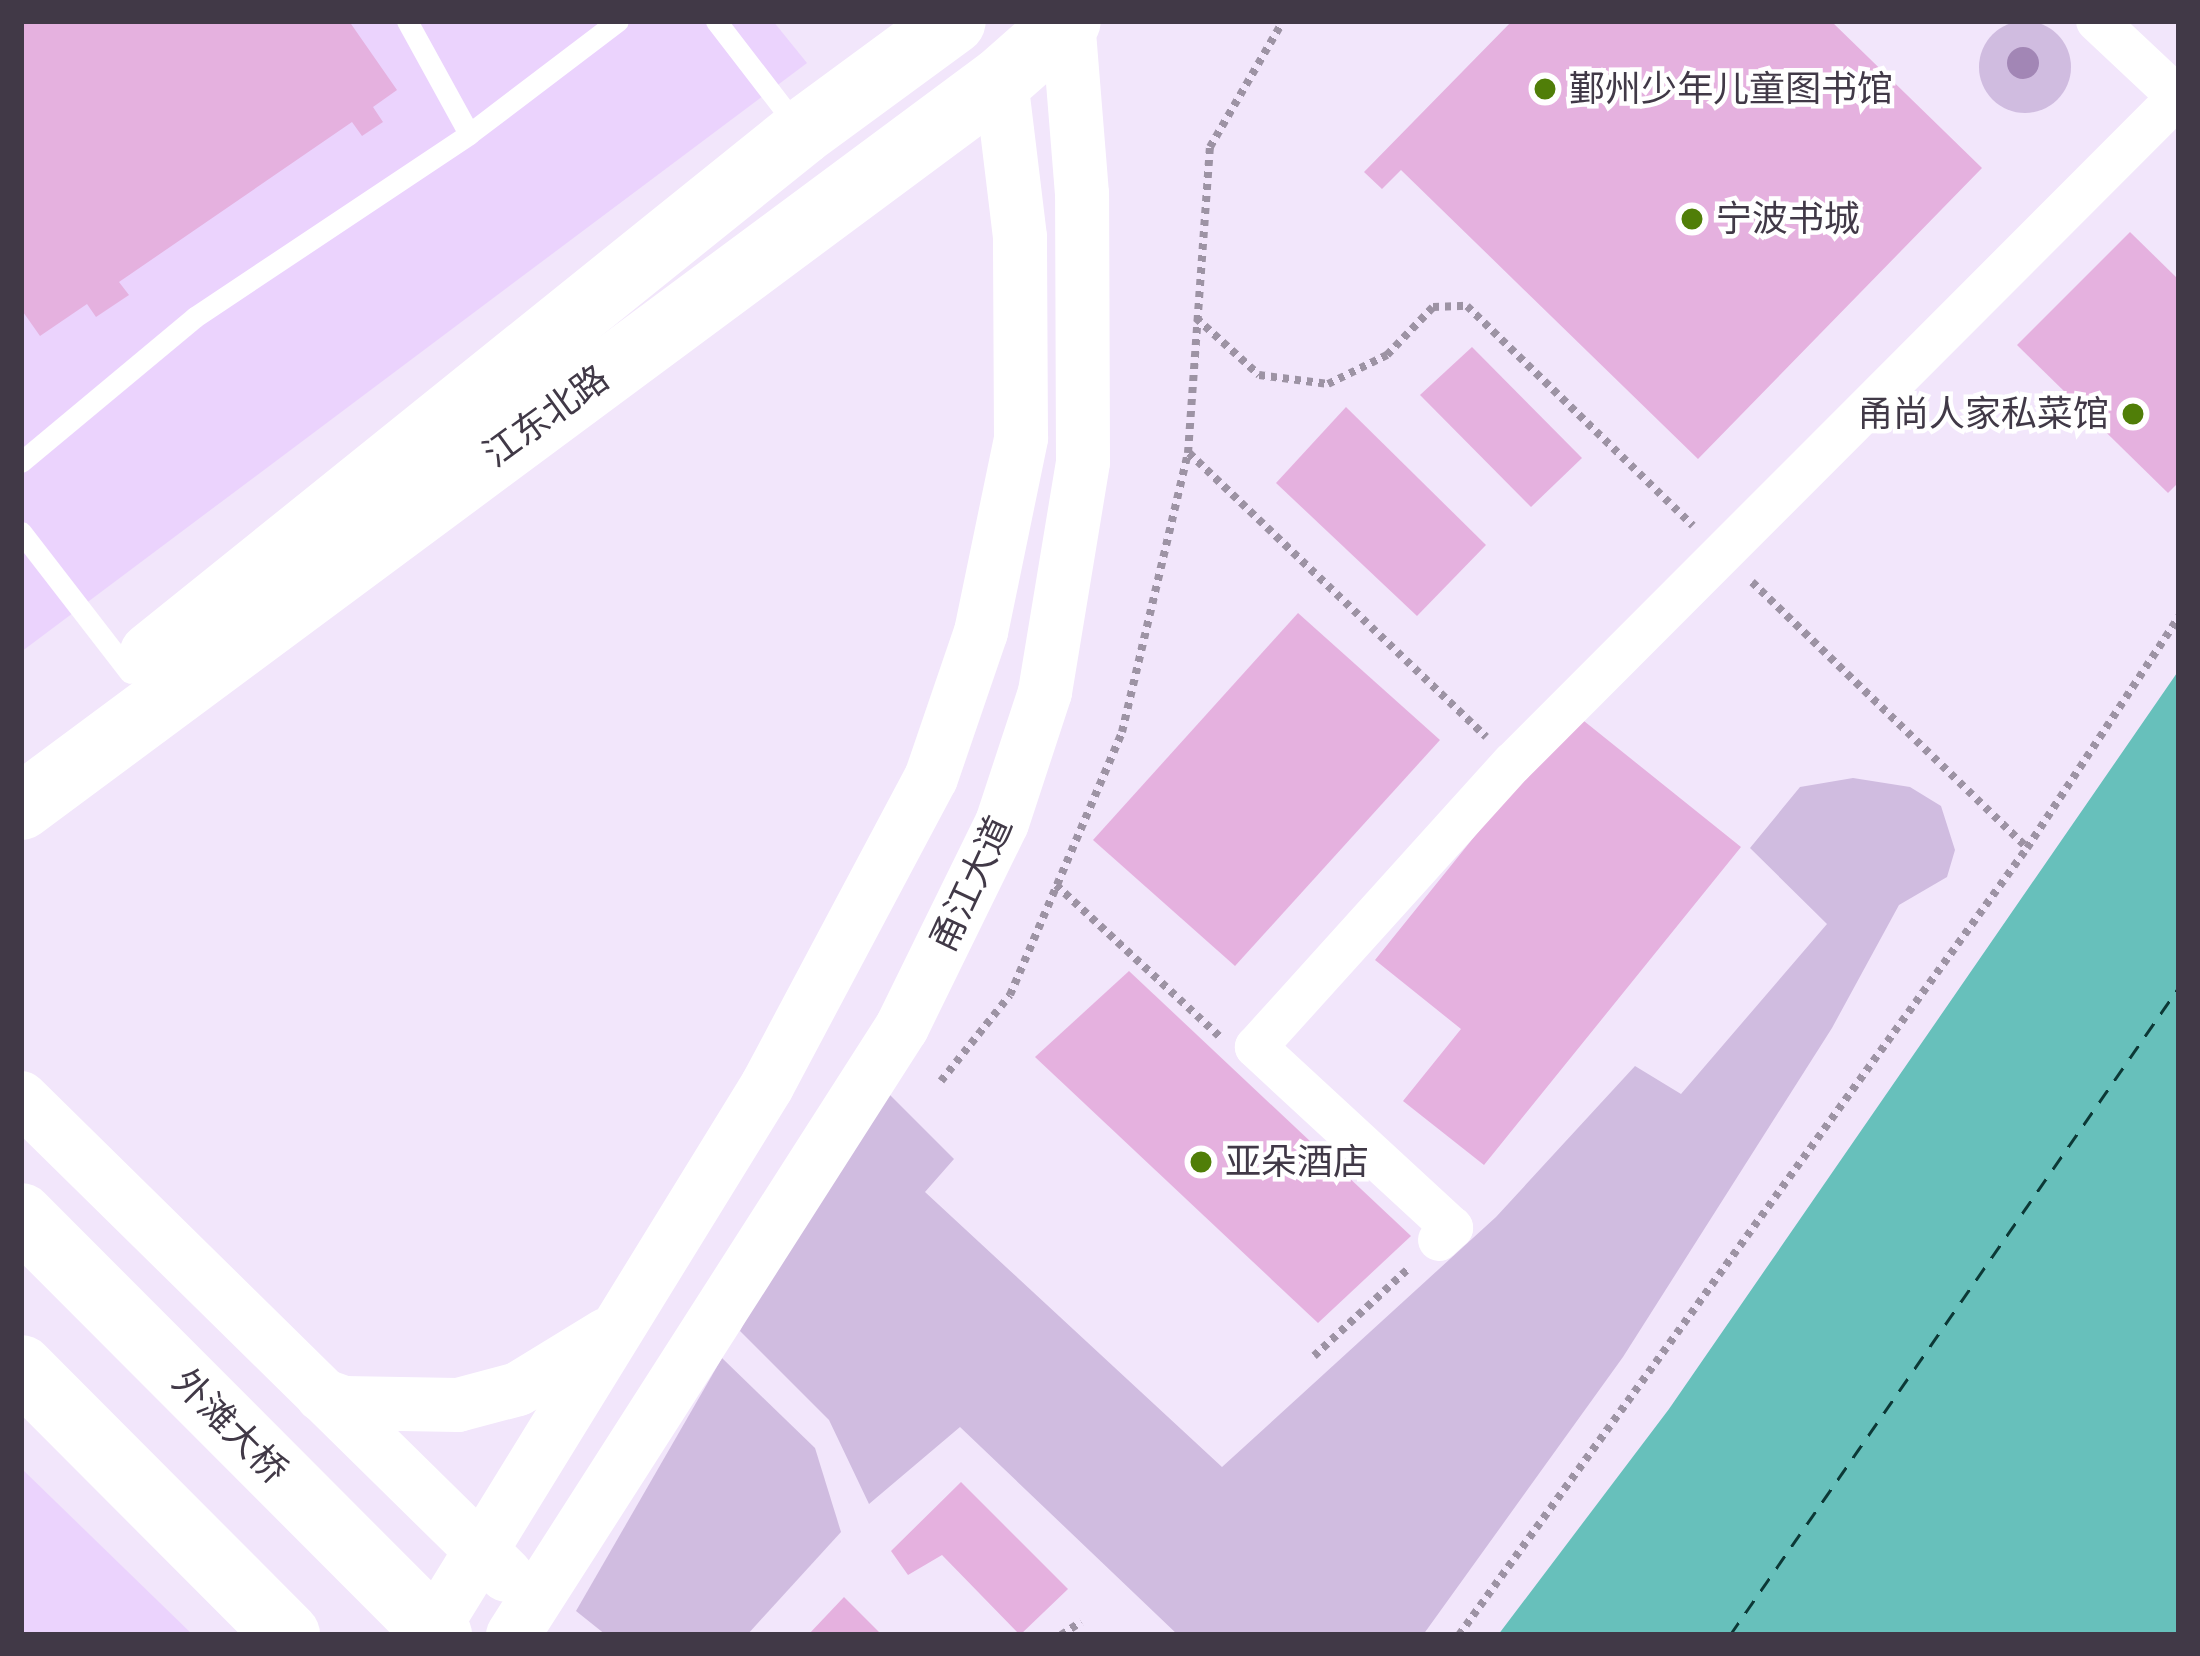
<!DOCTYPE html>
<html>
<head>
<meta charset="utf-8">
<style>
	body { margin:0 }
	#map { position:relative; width:2200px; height:1656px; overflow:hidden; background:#f2e6fb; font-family:"Asap Condensed","Noto Sans SC",sans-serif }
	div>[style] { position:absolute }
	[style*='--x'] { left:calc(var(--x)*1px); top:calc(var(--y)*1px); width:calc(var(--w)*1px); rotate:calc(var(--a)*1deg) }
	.built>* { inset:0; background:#ebd3fd }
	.green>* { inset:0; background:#d0bce0 }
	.round { border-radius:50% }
	.water>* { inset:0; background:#67c0bb }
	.ferry>* { height:3px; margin-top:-1.5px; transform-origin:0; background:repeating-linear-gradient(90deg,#0c3836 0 15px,transparent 0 27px) }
	.building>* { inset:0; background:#e5b1df }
	.path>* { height:8px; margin-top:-4px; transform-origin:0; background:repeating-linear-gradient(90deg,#9d93a4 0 6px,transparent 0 12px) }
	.service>* { height:21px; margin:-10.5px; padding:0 10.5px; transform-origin:10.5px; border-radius:10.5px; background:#fff }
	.minor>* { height:42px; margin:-21px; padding:0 21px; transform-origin:21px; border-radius:21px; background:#fff }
	.tertiary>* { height:54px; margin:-27px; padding:0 27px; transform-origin:27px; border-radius:27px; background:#fff }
	.primary>* { height:66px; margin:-33px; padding:0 33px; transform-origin:33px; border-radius:33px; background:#fff }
	.trees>* { width:32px; height:32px; margin:-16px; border-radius:50%; background:#a286b5 }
	.dots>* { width:33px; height:33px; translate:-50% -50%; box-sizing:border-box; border:6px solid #fff; border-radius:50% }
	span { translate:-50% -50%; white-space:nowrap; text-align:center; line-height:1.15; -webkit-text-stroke:9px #fff; paint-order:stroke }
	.poi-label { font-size:36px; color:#413947 }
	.left { translate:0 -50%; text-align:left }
	.right { translate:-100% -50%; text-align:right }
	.street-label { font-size:36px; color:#413947 }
	.frame { position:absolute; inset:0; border:24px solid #413947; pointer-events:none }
</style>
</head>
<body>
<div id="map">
	<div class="built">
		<i style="clip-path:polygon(21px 21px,773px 21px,807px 63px,21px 652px)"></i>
		<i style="clip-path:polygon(21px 1468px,193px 1635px,21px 1635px)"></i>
	</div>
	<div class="green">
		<i class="round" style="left:1979px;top:21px;width:92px;height:92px"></i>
		<i style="clip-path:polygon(1853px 778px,1910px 787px,1941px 806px,1955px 850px,1947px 877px,1899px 905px,1832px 1028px,1623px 1357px,1423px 1635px,1178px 1635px,960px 1427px,869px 1504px,829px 1420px,740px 1331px,835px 1136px,885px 1090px,954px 1159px,925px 1192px,1222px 1467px,1496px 1217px,1635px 1066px,1681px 1094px,1827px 924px,1750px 848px,1800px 787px)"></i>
		<i style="clip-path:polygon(722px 1358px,815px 1448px,841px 1532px,747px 1635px,606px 1635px,576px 1611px)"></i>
	</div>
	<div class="water">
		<i style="clip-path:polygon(2179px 670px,2179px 1635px,1498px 1635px,1669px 1409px)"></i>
	</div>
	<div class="ferry">
		<i style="--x:1730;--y:1635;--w:788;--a:-55.28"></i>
	</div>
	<div class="building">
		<i style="clip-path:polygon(21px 21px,349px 21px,397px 90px,373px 107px,383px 122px,362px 136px,352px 122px,119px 282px,129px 295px,96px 317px,87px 304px,40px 336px,21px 309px)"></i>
		<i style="clip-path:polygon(1512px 21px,1831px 21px,1982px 168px,1698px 459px,1401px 170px,1382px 189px,1364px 172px)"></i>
		<i style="clip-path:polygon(2130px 232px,2179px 280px,2179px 482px,2168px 493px,2017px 345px)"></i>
		<i style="clip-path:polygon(1472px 347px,1582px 458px,1531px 507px,1420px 395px)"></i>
		<i style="clip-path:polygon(1346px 407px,1486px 545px,1417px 616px,1276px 483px)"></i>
		<i style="clip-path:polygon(1298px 613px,1440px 740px,1235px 966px,1093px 840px)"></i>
		<i style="clip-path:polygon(1574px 713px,1741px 847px,1484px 1165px,1403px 1101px,1461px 1029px,1375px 960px)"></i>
		<i style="clip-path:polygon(1129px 971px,1411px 1236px,1318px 1323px,1035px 1057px)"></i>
		<i style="clip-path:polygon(961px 1482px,1068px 1589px,1020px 1635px,942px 1555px,908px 1575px,891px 1551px)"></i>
		<i style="clip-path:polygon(844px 1597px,882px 1635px,808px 1635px)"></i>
	</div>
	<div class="path">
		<i style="--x:1196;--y:318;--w:85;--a:42.1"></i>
		<i style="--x:1259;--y:375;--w:70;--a:7.4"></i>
		<i style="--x:1328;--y:384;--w:66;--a:-26.2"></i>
		<i style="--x:1387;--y:355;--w:66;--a:-46.2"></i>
		<i style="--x:1433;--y:307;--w:34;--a:-2"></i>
		<i style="--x:1467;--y:306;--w:315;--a:44.2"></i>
		<i style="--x:1189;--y:453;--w:411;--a:43.7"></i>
		<i style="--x:1752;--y:582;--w:383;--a:44"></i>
		<i style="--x:1056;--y:885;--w:224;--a:42.8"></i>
		<i style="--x:941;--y:1081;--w:110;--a:-51.3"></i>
		<i style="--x:1010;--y:995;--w:286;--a:-66.9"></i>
		<i style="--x:1122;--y:732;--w:287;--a:-76.7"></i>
		<i style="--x:1188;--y:453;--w:307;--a:-85.9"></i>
		<i style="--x:1210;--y:147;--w:146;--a:-59.9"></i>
		<i style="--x:1314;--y:1356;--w:129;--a:-42.8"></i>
		<i style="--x:1061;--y:1635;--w:24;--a:-33"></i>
		<i style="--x:1459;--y:1635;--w:971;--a:-54.18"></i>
		<i style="--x:2027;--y:848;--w:277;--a:-56.7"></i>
	</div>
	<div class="service">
		<i style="--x:407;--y:21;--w:129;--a:61.2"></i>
		<i style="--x:716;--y:21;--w:131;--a:52.4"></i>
		<i style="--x:21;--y:462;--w:226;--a:-39.8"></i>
		<i style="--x:195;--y:317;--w:329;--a:-33.7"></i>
		<i style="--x:469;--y:134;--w:187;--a:-37.2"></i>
		<i style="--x:21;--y:532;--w:178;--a:52.3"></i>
	</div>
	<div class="minor">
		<i style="--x:1439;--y:1240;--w:18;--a:-43"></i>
		<i style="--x:1452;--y:1228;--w:267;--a:-137.3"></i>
		<i style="--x:1256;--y:1047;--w:383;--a:-47.9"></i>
		<i style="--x:1513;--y:763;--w:941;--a:-45.04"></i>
		<i style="--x:2178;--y:97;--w:111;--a:-136.8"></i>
	</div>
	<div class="tertiary">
		<i style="--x:21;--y:1098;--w:680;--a:44.52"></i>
		<i style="--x:322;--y:1395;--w:23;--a:20"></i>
		<i style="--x:344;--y:1403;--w:114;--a:1"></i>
		<i style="--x:458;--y:1405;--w:62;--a:-14.9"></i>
		<i style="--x:518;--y:1389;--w:103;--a:-31.5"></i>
		<i style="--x:429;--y:1635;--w:645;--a:-58.38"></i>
		<i style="--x:767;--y:1086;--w:349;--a:-62"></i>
		<i style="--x:931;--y:778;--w:154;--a:-71.1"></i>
		<i style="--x:981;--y:632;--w:198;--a:-78.3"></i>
		<i style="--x:1021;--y:438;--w:201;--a:-90.3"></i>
		<i style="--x:1020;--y:237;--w:158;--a:-96.9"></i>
		<i style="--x:513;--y:1635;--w:722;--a:-57.39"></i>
		<i style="--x:902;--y:1027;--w:227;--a:-63.9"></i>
		<i style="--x:1002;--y:823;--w:138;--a:-71.8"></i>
		<i style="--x:1045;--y:692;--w:233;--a:-80.6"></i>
		<i style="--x:1083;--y:462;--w:268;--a:-90.2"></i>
		<i style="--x:1082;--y:194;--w:174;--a:-94.6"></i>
	</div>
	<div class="primary">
		<i style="--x:152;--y:655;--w:834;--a:-38.82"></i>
		<i style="--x:802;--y:132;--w:187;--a:-36.3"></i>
		<i style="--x:21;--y:807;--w:1220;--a:-36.57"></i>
		<i style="--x:1001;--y:80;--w:89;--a:-41.4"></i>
		<i style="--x:21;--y:1216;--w:592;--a:45.07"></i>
		<i style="--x:21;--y:1368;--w:377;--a:45.1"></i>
	</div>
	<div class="trees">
		<i style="left:2023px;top:63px"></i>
	</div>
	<div class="dots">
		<i style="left:1545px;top:89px;background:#507e08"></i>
		<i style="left:1692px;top:219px;background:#507e08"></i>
		<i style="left:2133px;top:414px;background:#507e08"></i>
		<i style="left:1201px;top:1162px;background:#507e08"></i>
	</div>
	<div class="poi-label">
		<span class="left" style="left:1569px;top:89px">鄞州少年儿童图书馆</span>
		<span class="left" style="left:1716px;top:219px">宁波书城</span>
		<span class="right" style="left:2109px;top:414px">甬尚人家私菜馆</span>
		<span class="left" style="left:1225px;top:1162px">亚朵酒店</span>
	</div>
	<div class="street-label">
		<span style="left:546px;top:416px;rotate:-36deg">江东北路</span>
		<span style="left:971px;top:884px;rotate:-65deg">甬江大道</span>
		<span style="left:230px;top:1426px;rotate:45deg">外滩大桥</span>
	</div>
	<div class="frame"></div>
</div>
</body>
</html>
